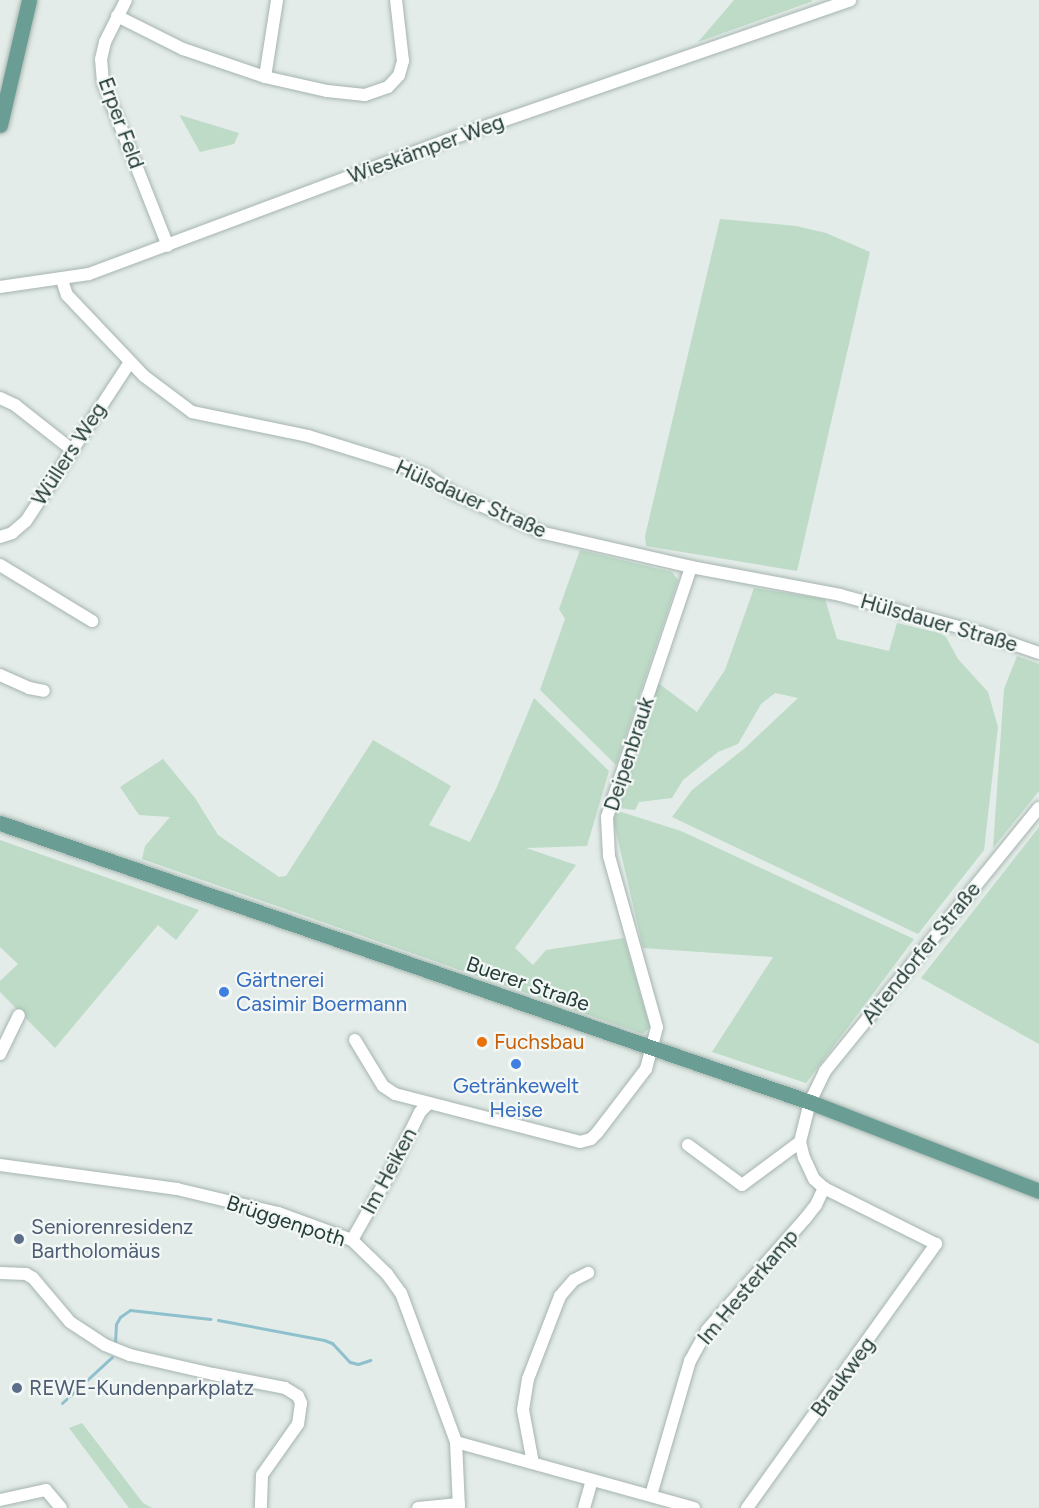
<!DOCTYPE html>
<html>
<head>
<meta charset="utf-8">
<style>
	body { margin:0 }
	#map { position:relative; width:1039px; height:1508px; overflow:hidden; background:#e3ece8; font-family:Figtree,sans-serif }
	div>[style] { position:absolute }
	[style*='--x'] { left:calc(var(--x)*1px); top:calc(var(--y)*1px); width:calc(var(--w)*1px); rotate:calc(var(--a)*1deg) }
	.green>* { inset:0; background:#bddbc7 }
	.stream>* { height:3px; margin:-1.5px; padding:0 1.5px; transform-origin:1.5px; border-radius:1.5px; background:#8ec0cd }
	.roads { filter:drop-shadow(0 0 2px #a6b4af) drop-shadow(0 0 2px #a6b4af) }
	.minor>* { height:12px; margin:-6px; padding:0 6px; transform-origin:6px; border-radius:6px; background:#fff }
	.major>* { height:15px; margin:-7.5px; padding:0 7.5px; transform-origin:7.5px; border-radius:7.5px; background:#6a9e94 }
	.dots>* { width:16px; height:16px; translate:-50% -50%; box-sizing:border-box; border:3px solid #f3f8f6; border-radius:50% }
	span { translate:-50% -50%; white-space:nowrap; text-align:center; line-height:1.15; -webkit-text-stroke:4.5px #f3f8f6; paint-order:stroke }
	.street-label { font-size:21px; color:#243c37 }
	.shop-label { font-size:21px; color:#366cbe }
	.left { translate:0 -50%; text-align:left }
	.food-label { font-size:21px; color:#c56008 }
	.service-label { font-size:21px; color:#4e5e75 }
</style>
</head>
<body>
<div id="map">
	<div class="green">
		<i style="clip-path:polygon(734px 0,811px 0,813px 1px,698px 42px)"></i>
		<i style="clip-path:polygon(180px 116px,180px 115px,239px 133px,234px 144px,200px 152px)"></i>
		<i style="clip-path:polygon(720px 219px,796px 226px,826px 233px,870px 252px,797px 571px,646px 546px,645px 536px)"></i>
		<i style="clip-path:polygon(580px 550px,672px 572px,678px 580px,616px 765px,540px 690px,565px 619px,559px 609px)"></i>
		<i style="clip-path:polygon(754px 588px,825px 599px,837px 639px,889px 651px,897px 623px,939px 633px,946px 637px,958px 659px,988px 692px,998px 727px,984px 850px,918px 934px,672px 817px,692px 790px,745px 748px,798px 698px,775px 693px,761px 704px,738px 744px,718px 752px,683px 780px,672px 798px,639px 802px,635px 810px,619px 808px,658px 683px,697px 712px,725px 670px)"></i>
		<i style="clip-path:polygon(1017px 656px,1039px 664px,1039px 791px,993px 848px,1004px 689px)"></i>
		<i style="clip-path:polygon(534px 698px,609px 771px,587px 846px,526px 848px,576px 865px,515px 948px,533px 965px,546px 950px,624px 938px,650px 1027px,643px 1034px,142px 859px,145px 846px,170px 817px,139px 815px,120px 787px,163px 759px,195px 798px,218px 835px,279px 877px,286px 876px,373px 740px,451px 786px,429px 825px,470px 842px,496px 789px)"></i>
		<i style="clip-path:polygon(615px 810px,681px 831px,914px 939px,806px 1083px,712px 1052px,773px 957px,643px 948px,614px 823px)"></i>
		<i style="clip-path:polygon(1039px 827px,1039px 1044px,921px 978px)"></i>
		<i style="clip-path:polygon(0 840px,199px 910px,176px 940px,158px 925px,55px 1048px,0 992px,0 981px,18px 964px,0 947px)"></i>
		<i style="clip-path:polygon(82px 1423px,143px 1503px,152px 1508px,129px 1508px,69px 1428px)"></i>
	</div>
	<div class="stream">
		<i style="--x:218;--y:1320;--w:108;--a:10.7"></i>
		<i style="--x:324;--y:1340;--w:9;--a:21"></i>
		<i style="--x:332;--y:1343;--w:26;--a:47"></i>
		<i style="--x:350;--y:1362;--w:8;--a:14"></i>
		<i style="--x:358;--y:1364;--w:13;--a:-18"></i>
		<i style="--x:115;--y:1343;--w:19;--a:-87"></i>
		<i style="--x:116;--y:1324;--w:8;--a:-60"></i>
		<i style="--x:120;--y:1317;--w:12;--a:-35"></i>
		<i style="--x:130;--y:1310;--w:81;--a:6.3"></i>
		<i style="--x:62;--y:1403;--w:68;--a:-42.6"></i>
	</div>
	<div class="roads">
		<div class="minor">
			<i style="--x:126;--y:0;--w:47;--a:116.6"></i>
			<i style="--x:105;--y:42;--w:17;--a:103"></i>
			<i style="--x:101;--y:59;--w:23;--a:85"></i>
			<i style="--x:103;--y:82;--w:176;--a:68.4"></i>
			<i style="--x:117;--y:16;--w:74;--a:26.6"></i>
			<i style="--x:183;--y:49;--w:87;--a:18.9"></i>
			<i style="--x:265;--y:77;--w:64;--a:12.7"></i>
			<i style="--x:327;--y:91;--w:38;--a:6"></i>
			<i style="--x:365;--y:95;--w:24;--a:-19"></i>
			<i style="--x:388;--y:87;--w:16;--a:-47"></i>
			<i style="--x:399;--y:75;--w:15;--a:-74"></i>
			<i style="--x:403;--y:61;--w:61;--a:-96.5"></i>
			<i style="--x:265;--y:77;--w:78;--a:-81.1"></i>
			<i style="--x:62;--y:280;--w:16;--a:72"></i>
			<i style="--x:67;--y:295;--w:112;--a:46.5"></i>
			<i style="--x:144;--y:376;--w:60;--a:36.9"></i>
			<i style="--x:192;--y:412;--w:118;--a:11.7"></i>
			<i style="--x:308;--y:436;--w:91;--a:17.2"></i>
			<i style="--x:395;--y:463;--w:35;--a:22"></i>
			<i style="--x:427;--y:476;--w:33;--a:33"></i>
			<i style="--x:455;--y:494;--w:97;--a:23.7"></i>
			<i style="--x:544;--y:533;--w:151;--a:13"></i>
			<i style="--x:691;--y:567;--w:152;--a:10.6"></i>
			<i style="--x:840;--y:595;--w:146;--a:15.1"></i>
			<i style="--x:981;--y:633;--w:61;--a:19"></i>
			<i style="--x:0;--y:287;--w:90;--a:-8.3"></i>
			<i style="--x:89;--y:274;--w:397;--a:-20.5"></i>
			<i style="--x:461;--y:135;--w:412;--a:-19.1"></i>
			<i style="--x:0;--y:398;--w:17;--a:25"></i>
			<i style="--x:15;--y:405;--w:71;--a:38.2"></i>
			<i style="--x:0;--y:537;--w:13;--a:-18"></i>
			<i style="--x:12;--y:533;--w:18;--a:-41"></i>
			<i style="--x:26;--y:521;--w:190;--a:-56.8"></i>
			<i style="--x:0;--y:565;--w:108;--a:31.3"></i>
			<i style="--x:0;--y:675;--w:32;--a:24"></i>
			<i style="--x:29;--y:688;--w:15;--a:11"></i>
			<i style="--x:355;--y:1040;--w:54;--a:58.7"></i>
			<i style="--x:383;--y:1086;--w:14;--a:34"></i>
			<i style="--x:395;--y:1094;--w:191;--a:14.5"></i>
			<i style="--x:580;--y:1142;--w:11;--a:-15"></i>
			<i style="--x:591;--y:1139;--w:8;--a:-45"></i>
			<i style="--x:597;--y:1133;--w:81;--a:-52.6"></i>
			<i style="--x:646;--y:1069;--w:43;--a:-75.3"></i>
			<i style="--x:657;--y:1027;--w:178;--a:-105.7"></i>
			<i style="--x:609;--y:856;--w:39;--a:-93"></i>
			<i style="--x:607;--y:817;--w:264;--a:-71.4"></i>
			<i style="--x:0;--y:1054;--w:43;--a:-64"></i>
			<i style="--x:688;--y:1145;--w:67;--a:36.5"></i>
			<i style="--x:742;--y:1185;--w:72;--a:-36.6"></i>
			<i style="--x:0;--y:1165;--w:179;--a:7.7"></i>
			<i style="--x:177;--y:1189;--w:104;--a:13.4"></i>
			<i style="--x:278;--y:1213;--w:79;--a:20"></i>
			<i style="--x:352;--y:1240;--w:49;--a:44.2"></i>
			<i style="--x:387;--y:1274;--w:24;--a:54"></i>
			<i style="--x:401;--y:1293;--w:159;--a:69.7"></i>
			<i style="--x:456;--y:1442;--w:66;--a:87.4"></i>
			<i style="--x:352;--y:1240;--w:77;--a:-60.4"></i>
			<i style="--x:390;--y:1173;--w:68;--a:-63.8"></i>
			<i style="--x:420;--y:1112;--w:11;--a:-45"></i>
			<i style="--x:0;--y:1273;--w:26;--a:2"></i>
			<i style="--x:26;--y:1274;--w:8;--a:30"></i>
			<i style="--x:33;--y:1278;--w:57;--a:49.9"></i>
			<i style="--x:70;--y:1322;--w:42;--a:33.3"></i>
			<i style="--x:105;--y:1345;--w:27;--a:22"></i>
			<i style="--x:130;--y:1355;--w:85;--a:12.9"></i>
			<i style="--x:213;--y:1374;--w:73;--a:11"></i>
			<i style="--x:285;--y:1388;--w:15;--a:32"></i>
			<i style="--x:298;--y:1396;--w:8;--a:67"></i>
			<i style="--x:301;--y:1403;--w:21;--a:98"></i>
			<i style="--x:298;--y:1424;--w:62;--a:125.2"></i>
			<i style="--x:262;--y:1475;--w:33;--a:92"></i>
			<i style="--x:456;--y:1442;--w:247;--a:15.5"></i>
			<i style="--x:533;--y:1463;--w:54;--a:-100.7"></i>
			<i style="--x:523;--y:1410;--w:31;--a:-81"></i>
			<i style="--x:528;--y:1379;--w:89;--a:-68.9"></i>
			<i style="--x:560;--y:1296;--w:21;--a:-49"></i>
			<i style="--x:574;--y:1280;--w:16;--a:-27"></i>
			<i style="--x:651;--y:1495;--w:140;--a:-73.8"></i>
			<i style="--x:690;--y:1361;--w:35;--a:-61"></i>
			<i style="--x:707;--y:1330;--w:148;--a:-48.6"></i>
			<i style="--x:805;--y:1219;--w:18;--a:-52"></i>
			<i style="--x:816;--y:1205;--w:19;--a:-65"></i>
			<i style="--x:0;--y:1500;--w:47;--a:-12.3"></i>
			<i style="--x:46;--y:1490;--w:23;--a:50"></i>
			<i style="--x:418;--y:1508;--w:41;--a:-5.6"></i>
			<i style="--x:584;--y:1508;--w:29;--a:-74"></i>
			<i style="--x:747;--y:1508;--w:325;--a:-54.4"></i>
			<i style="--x:936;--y:1244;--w:125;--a:-153.4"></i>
			<i style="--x:824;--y:1188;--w:13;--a:-138"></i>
			<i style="--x:814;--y:1179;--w:23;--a:-115"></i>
			<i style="--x:804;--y:1158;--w:16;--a:-104"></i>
			<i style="--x:800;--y:1142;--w:41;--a:-76"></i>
			<i style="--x:810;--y:1102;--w:34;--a:-64"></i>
			<i style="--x:825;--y:1071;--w:339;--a:-50.9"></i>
		</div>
		<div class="major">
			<i style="--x:0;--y:125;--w:128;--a:-76.9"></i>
			<i style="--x:0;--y:823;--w:857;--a:19.01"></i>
			<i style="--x:810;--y:1102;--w:246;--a:21.2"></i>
		</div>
	</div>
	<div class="dots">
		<i style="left:224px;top:992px;background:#3f7fe0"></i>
		<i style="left:482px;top:1042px;background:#e8710a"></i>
		<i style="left:516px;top:1064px;background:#3f7fe0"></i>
		<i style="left:19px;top:1239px;background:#5c6f8a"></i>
		<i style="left:17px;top:1388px;background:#5c6f8a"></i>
	</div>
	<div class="street-label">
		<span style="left:121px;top:123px;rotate:70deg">Erper Feld</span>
		<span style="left:426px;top:149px;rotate:-20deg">Wieskämper Weg</span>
		<span style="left:69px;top:454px;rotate:-57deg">Wüllers Weg</span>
		<span style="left:471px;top:499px;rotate:24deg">Hülsdauer Straße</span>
		<span style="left:939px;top:623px;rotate:16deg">Hülsdauer Straße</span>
		<span style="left:629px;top:754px;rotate:-72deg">Deipenbrauk</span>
		<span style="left:921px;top:953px;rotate:-51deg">Altendorfer Straße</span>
		<span style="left:528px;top:984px;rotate:19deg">Buerer Straße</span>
		<span style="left:389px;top:1171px;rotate:-62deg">Im Heiken</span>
		<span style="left:286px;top:1221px;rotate:18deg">Brüggenpoth</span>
		<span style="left:748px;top:1287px;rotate:-50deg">Im Hesterkamp</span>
		<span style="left:843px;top:1377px;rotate:-54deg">Braukweg</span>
	</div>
	<div class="shop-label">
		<span class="left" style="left:236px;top:992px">Gärtnerei<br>Casimir Boermann</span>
		<span style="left:516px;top:1098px">Getränkewelt<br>Heise</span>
	</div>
	<div class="food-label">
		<span class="left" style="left:494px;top:1042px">Fuchsbau</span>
	</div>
	<div class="service-label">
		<span class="left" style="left:31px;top:1239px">Seniorenresidenz<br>Bartholomäus</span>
		<span class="left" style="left:29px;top:1388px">REWE-Kundenparkplatz</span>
	</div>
</div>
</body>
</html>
